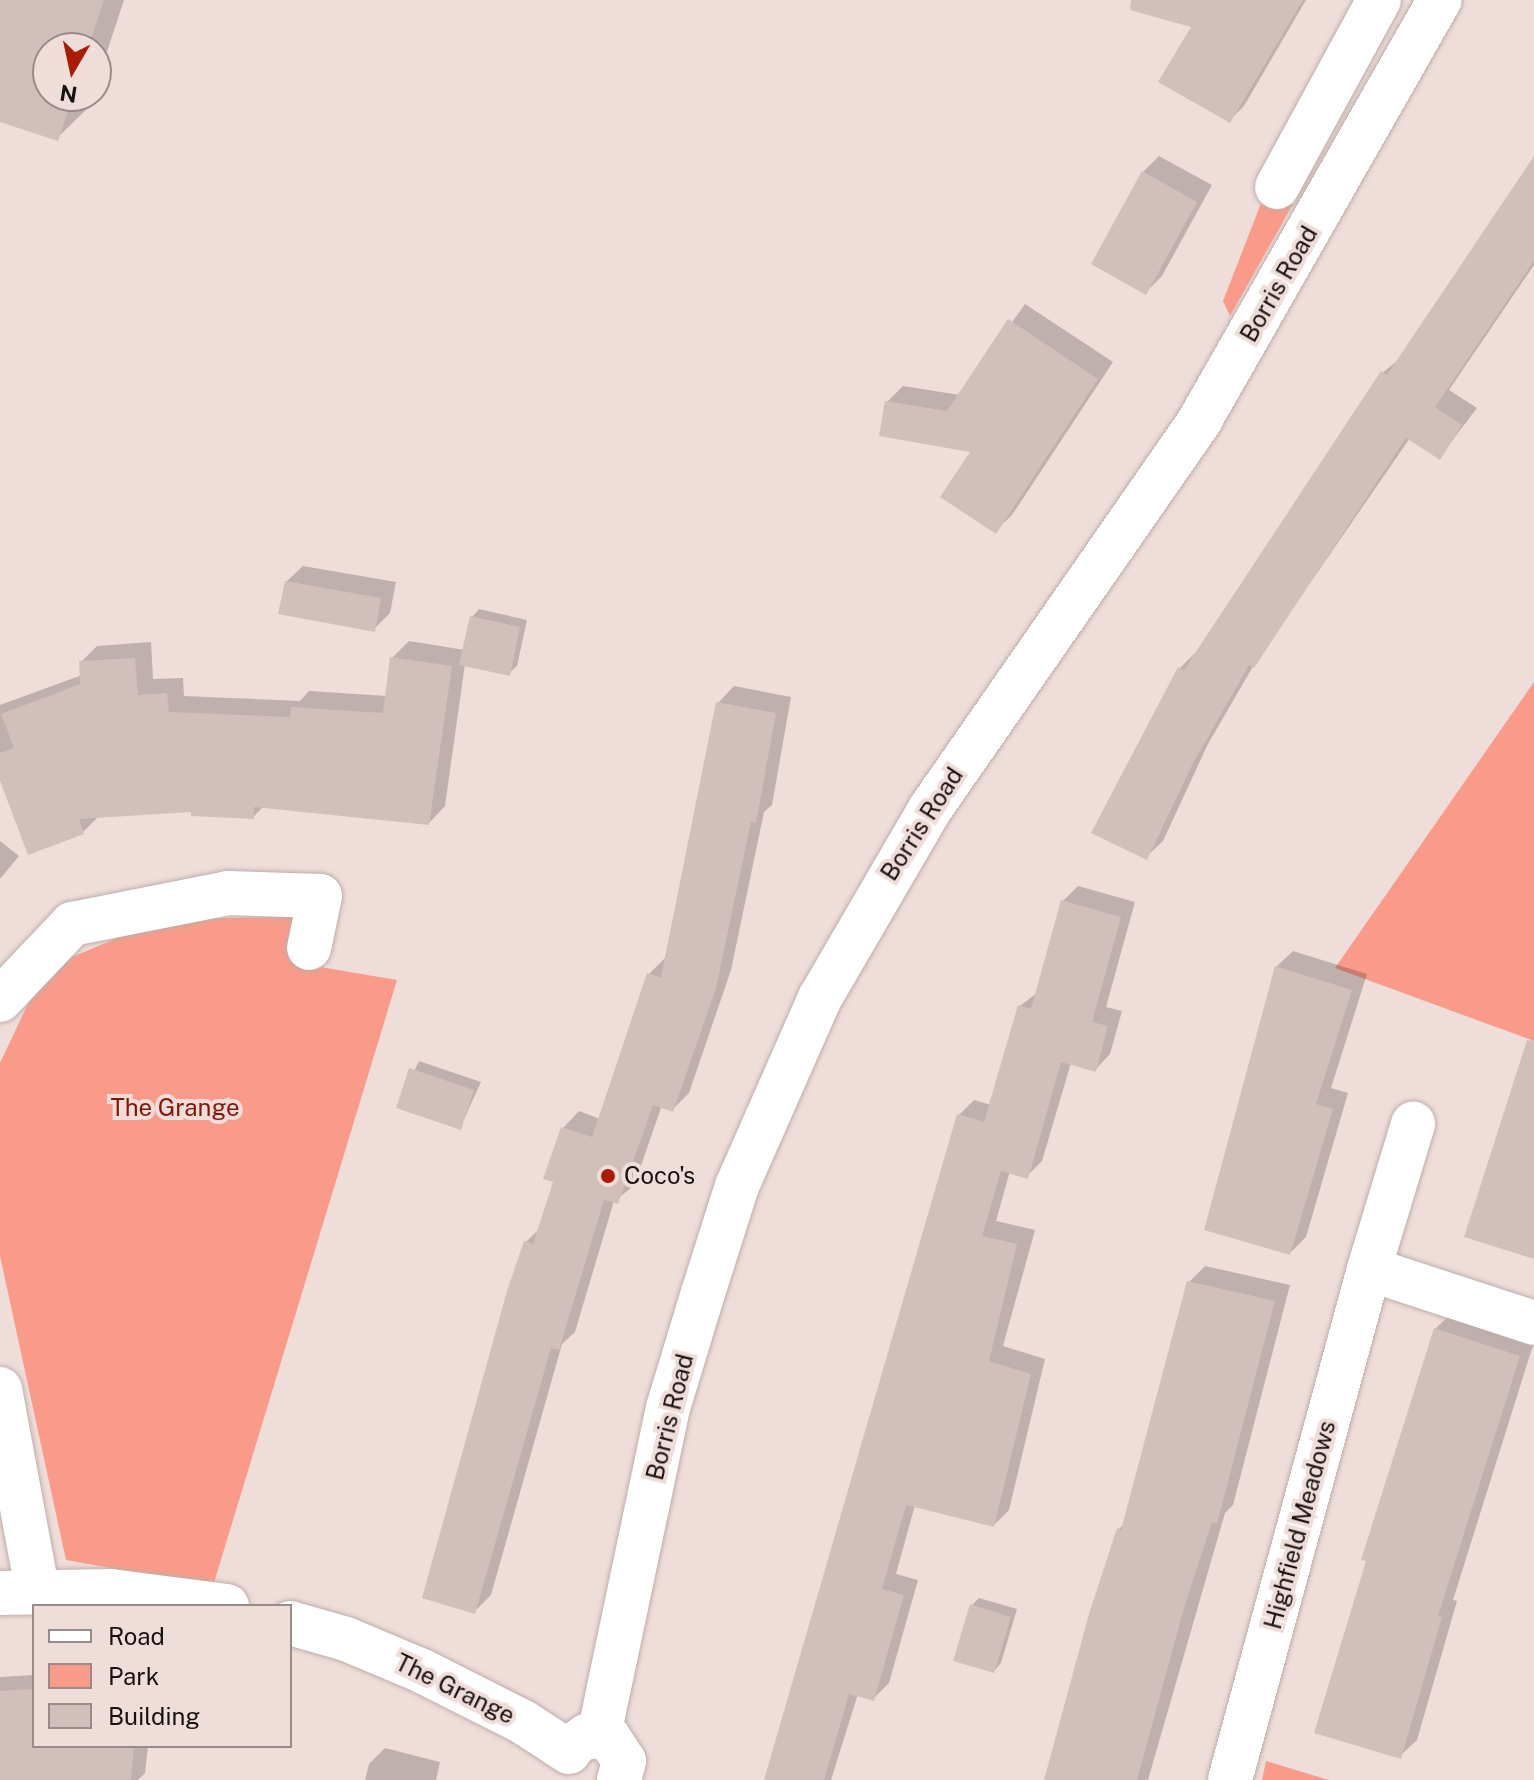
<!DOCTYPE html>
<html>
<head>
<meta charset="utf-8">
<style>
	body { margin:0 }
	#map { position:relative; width:1534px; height:1780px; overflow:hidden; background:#efddda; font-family:"Public Sans",sans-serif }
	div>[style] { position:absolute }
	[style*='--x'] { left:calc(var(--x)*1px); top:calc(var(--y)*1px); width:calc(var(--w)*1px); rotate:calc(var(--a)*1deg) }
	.green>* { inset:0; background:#fa9b89 }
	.shadow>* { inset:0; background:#0003 }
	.building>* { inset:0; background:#d0bfbb }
	.roads { filter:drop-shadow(0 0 2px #beada9) drop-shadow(0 0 2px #beada9) }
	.minor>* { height:44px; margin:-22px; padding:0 22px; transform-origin:22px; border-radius:22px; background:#fff }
	.dots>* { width:22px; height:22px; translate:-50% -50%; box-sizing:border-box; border:4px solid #efddda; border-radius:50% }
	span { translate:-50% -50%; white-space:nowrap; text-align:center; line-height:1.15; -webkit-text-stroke:8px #efddda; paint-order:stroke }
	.street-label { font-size:24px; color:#171110 }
	.park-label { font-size:24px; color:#861503 }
	.poi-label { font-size:24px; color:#171110 }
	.left { translate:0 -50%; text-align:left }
	.legend { position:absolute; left:32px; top:1604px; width:260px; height:144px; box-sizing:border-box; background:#efddda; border:2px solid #998b89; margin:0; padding:10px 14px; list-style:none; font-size:24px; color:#171110 }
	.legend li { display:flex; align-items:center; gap:16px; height:40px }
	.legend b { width:40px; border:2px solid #998b89 }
	.north { position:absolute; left:32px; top:32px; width:80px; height:80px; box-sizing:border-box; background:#efddda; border:2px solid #998b89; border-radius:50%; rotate:189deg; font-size:22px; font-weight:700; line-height:32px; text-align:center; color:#171110 }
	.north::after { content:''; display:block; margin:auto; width:28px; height:36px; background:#aa1b02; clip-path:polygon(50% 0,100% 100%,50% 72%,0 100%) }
</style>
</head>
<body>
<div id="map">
	<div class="green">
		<i style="clip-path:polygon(1265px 193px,1293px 204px,1230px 316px,1223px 301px)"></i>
		<i style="clip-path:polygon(1534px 682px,1534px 1041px,1335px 968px)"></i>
		<i style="clip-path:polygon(293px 917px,291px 962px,397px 980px,213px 1586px,66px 1560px,0 1256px,0 1063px,33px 993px,65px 960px,122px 936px,207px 918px)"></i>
		<i style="clip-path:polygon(1266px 1761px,1309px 1774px,1329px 1780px,1262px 1780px)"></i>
	</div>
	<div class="shadow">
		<i style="clip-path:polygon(0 0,124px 0,96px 85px,96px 48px,48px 48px,48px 96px,92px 96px,89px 107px,57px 138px,0 120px)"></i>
		<i style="clip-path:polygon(1158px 0,1306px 0,1244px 106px,1229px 121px,1194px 26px)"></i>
		<i style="clip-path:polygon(1159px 156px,1212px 185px,1162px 276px,1146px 292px,1143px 172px)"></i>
		<i style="clip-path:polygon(1534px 168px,1534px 265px,1449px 390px,1477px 408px,1439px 458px,1410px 438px,1255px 663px,1208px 744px,1163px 841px,1146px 857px,1180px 668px,1196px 652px,1382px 373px,1401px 358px)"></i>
		<i style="clip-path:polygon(1025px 304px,1113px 362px,1012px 515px,995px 531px,974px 451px,887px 402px,903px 386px,960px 395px)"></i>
		<i style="clip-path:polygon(303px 566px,396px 582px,390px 613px,374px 629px,286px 582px)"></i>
		<i style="clip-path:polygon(479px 609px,527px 620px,517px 666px,509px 673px,465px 664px,445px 806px,429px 823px,264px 806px,253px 817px,193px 810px,99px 816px,83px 832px,0 775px,0 705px,82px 675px,81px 662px,97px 646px,151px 642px,153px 679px,183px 678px,184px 696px,300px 701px,309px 691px,387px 696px,392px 658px,409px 641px,465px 650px,472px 617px)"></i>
		<i style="clip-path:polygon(734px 686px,791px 697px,772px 805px,764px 812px,731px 970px,689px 1093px,673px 1109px,662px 1105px,634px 1186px,614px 1201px,575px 1332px,562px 1344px,491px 1595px,475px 1611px,526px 1242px,540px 1228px,556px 1181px,563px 1128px,579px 1111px,600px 1119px,649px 974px,665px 958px,718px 703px)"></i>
		<i style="clip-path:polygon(0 841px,19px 856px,0 879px)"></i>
		<i style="clip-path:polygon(1078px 886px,1135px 902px,1106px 1007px,1122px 1011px,1110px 1054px,1095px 1070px,1071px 1063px,1042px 1161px,1027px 1176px,1010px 1171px,996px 1221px,1035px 1230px,1003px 1346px,1045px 1359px,1009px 1510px,994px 1525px,915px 1505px,896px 1574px,918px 1580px,889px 1683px,873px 1699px,858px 1694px,831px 1780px,778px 1780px,959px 1115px,974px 1100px,991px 1105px,1020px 1006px,1038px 992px,1063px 901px)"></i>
		<i style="clip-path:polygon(1293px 951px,1367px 974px,1331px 1088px,1348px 1093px,1306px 1237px,1290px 1253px,1276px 967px)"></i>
		<i style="clip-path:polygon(419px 1061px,481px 1082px,460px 1128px,398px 1106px)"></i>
		<i style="clip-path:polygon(1205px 1266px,1290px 1285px,1233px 1505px,1225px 1513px,1148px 1780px,1046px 1780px,1119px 1529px,1125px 1523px,1189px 1282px)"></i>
		<i style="clip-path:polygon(1452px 1313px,1534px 1342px,1453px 1600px,1457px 1601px,1417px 1740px,1400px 1756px,1435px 1329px)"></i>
		<i style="clip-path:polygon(979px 1598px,1017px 1609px,1001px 1663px,994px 1671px,972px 1605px)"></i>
		<i style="clip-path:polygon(34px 1675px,34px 1746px,148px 1746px,145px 1773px,138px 1780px,0 1780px,0 1677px)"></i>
		<i style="clip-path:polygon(385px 1748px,440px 1762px,436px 1780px,365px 1780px,369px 1764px)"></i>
	</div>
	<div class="building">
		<i style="clip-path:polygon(0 0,104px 0,88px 48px,48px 48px,48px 96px,73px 96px,58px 141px,0 122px)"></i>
		<i style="clip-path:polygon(1131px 0,1303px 0,1230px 123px,1158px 82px,1191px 27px,1130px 10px)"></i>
		<i style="clip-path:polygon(1534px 156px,1534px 261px,1435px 407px,1462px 425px,1440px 460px,1406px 438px,1254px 668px,1249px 665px,1193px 763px,1147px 860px,1091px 833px,1178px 667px,1184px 670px,1381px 371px,1387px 375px)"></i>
		<i style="clip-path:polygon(1142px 171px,1197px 202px,1146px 295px,1091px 264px)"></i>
		<i style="clip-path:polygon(1008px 319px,1098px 379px,996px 534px,940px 497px,970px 452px,879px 436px,885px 401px,947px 411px)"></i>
		<i style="clip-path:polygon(285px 581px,381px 598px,375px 632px,278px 614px)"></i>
		<i style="clip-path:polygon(470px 616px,520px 627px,510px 676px,459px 665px)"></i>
		<i style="clip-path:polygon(390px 657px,452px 666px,429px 825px,254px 807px,254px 819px,191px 816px,191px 812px,79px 819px,84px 834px,28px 855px,0 781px,0 753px,14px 748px,1px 714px,80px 684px,79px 661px,135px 658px,138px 695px,167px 693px,169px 712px,290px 717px,291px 707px,383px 713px)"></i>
		<i style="clip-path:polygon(716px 702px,776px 713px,756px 823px,751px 822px,716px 988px,673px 1112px,653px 1105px,618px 1204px,604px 1200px,559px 1350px,551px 1348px,475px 1614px,422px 1598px,507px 1291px,524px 1241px,533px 1244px,553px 1182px,543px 1179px,561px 1127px,592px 1137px,647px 973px,661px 978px)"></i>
		<i style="clip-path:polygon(1061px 900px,1121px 917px,1092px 1022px,1108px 1026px,1096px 1072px,1061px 1062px,1028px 1179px,1001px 1171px,982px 1236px,1017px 1244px,989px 1361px,1031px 1374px,994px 1527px,906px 1505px,882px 1589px,904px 1595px,874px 1701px,849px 1694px,824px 1780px,764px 1780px,957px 1114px,984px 1122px,1018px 1005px,1031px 1009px)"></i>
		<i style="clip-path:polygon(1275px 966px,1352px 990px,1316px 1104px,1333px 1109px,1290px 1255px,1204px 1230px)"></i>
		<i style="clip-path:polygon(1527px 1040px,1534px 1041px,1534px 1259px,1464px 1237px)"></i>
		<i style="clip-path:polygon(409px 1068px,474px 1090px,461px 1130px,396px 1108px)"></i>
		<i style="clip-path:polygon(1187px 1281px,1275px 1301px,1217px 1524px,1212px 1522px,1184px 1608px,1137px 1780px,1044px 1780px,1089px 1614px,1117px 1528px,1121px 1530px)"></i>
		<i style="clip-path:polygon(1434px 1328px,1520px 1356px,1438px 1616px,1442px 1617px,1401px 1759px,1314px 1733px,1366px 1561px,1361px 1560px)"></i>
		<i style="clip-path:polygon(970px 1604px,1011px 1617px,994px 1673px,953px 1661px)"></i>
		<i style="clip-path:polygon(34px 1689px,34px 1746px,134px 1746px,131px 1780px,0 1780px,0 1691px)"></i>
	</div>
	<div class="roads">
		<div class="minor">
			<i style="--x:1277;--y:187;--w:213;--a:-61.4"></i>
			<i style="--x:0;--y:1000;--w:105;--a:-46.5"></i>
			<i style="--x:72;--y:924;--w:159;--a:-11.2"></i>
			<i style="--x:228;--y:893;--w:92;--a:1.9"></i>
			<i style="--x:320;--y:896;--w:53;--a:101.9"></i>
			<i style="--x:1369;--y:1269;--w:152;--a:-73.1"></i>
			<i style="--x:0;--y:1389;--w:203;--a:79.5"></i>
			<i style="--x:0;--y:1593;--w:111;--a:-1"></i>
			<i style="--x:111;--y:1591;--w:117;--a:7.4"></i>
			<i style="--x:290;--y:1623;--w:58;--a:15.9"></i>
			<i style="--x:346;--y:1639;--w:82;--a:22.8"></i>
			<i style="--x:422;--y:1671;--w:113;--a:26.8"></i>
			<i style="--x:523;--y:1722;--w:55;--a:33.1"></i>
			<i style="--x:599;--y:1735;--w:334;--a:-78.1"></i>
			<i style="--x:668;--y:1408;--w:120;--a:-73.1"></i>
			<i style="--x:703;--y:1293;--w:112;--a:-72.4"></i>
			<i style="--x:737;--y:1186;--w:206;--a:-66.2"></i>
			<i style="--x:820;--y:998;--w:219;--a:-59.8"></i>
			<i style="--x:930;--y:809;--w:474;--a:-55.2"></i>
			<i style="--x:1200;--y:420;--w:484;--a:-60.3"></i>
			<i style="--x:574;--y:1745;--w:15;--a:-37"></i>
			<i style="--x:586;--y:1736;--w:23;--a:5"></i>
			<i style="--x:609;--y:1738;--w:27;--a:57"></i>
			<i style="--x:624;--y:1761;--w:20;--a:105"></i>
			<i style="--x:1230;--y:1780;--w:530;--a:-74.78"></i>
			<i style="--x:1369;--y:1269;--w:174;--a:18.1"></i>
		</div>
	</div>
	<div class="dots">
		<i style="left:608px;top:1176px;background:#aa1b02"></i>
	</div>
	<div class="street-label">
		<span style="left:1279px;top:284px;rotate:-60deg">Borris Road</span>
		<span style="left:922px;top:824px;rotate:-57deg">Borris Road</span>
		<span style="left:670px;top:1417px;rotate:-76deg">Borris Road</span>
		<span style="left:1300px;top:1525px;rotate:-75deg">Highfield Meadows</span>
		<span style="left:455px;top:1689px;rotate:26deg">The Grange</span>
	</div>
	<div class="park-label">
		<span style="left:175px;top:1108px">The Grange</span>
	</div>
	<div class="poi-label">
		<span class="left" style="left:624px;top:1176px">Coco's</span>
	</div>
	<ul class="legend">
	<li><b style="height:10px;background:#fff"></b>Road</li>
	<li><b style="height:22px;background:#fa9b89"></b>Park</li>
	<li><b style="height:22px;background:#d0bfbb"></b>Building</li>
	</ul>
	<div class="north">N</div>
</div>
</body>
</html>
